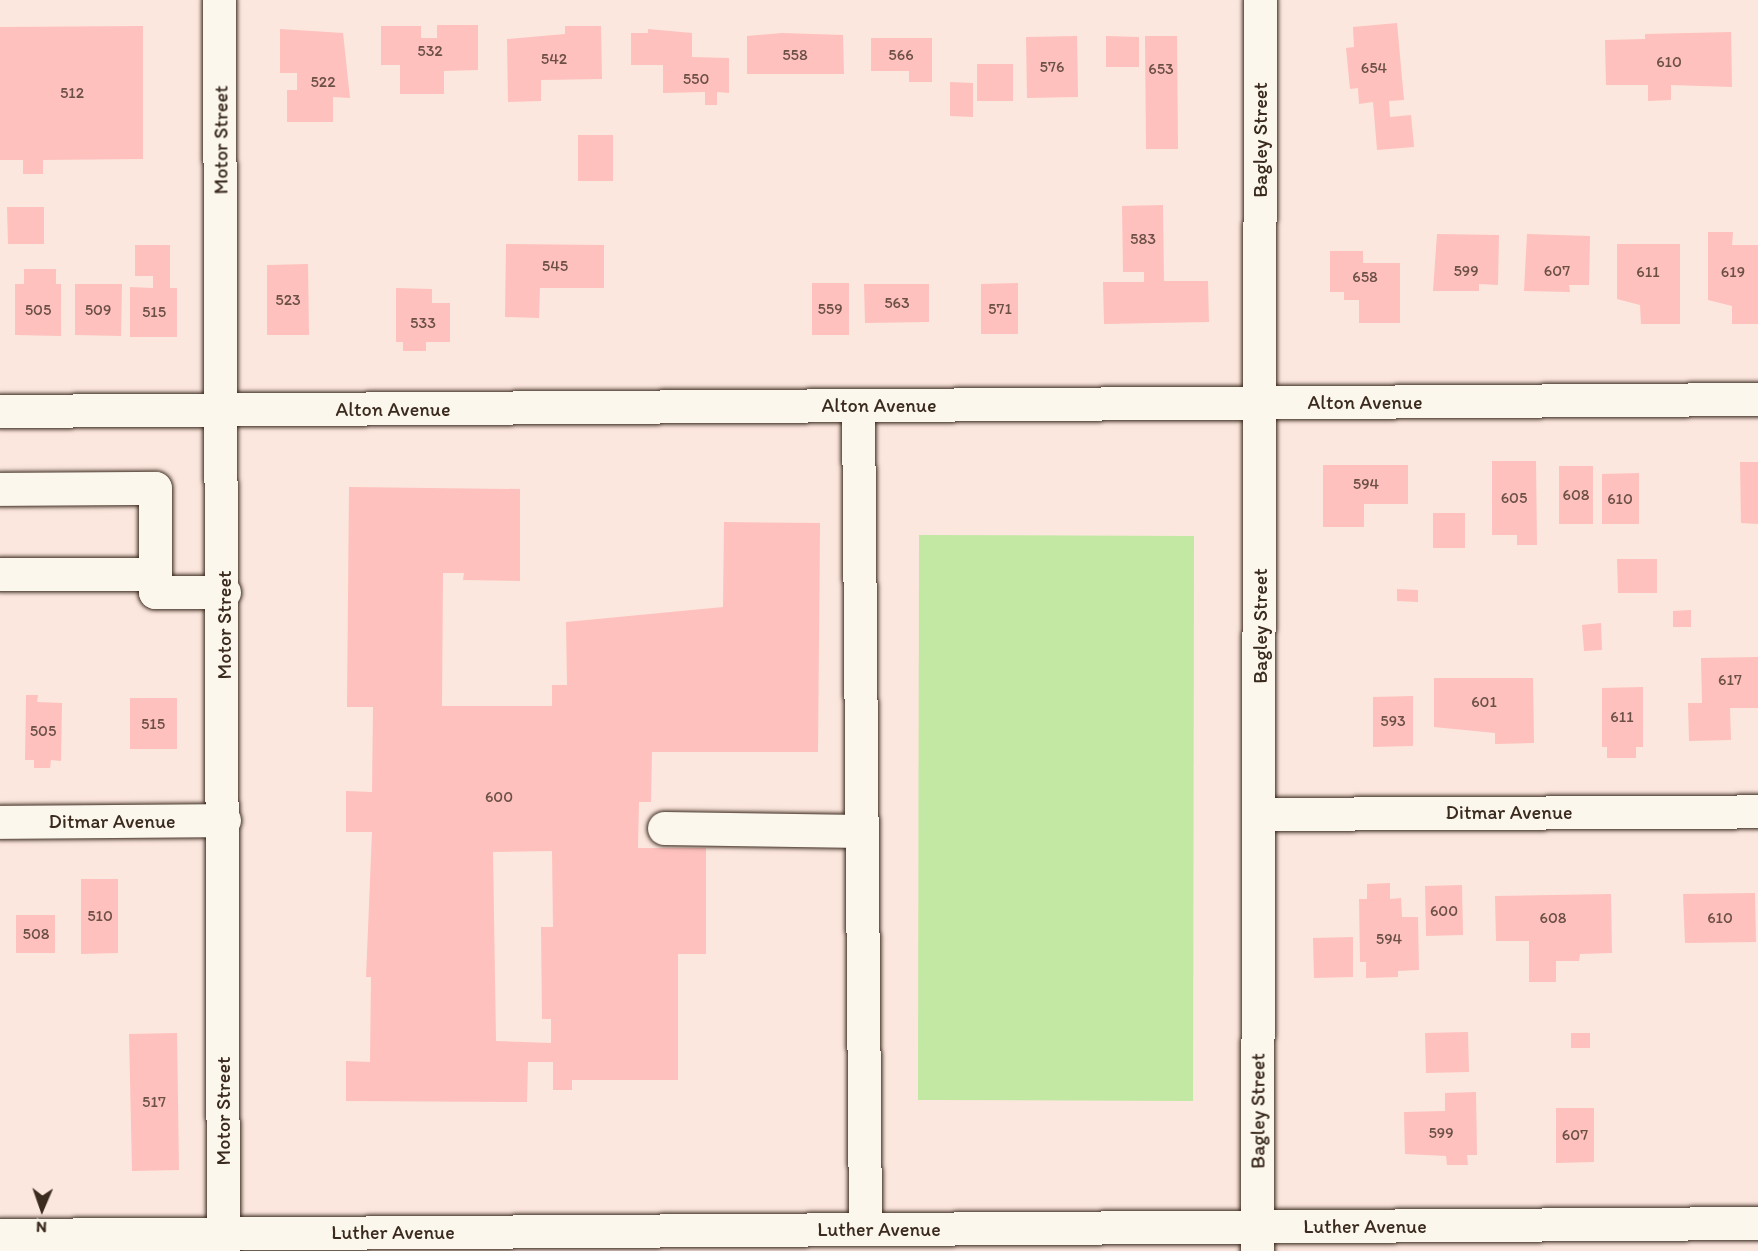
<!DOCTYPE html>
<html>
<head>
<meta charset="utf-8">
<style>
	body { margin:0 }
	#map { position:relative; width:1758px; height:1251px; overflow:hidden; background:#fce7de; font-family:Itim,sans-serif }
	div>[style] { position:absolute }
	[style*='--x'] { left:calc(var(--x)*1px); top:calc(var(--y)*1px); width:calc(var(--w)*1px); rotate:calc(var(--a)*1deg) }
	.green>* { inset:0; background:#c2e8a3 }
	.building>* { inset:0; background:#fec1bd }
	.roads { filter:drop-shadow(0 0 2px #3b2a1e) drop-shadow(0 0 2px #3b2a1e) }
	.minor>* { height:33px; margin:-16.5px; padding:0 16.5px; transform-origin:16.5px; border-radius:16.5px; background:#fbf7ec }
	span { translate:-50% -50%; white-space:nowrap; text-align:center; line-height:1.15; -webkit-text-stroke:6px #fbf7ec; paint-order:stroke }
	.number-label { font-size:16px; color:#6c5046 }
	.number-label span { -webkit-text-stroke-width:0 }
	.street-label { font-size:20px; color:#3b2a1e }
	.north { position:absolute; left:12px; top:1179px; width:60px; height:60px; -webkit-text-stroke:4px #fbf7ec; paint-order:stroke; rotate:182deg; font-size:16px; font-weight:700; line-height:24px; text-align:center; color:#3b2a1e }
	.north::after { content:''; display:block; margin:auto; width:21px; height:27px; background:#3b2a1e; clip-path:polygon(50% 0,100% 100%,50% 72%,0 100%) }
</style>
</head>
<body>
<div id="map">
	<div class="green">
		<i style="clip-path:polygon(919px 535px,1194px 536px,1193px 1101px,918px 1100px)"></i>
	</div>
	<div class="building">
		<i style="clip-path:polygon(1397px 23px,1404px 100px,1389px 101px,1390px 117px,1411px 115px,1414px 147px,1377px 150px,1373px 102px,1359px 104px,1358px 88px,1350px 89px,1346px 48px,1354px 47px,1353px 27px)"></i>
		<i style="clip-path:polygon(437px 25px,478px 25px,478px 70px,444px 71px,444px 94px,400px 94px,400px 65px,381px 65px,381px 26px,421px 26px,421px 38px,437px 38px)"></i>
		<i style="clip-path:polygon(143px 26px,143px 159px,43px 160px,43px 174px,23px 174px,23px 160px,0 160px,0 27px)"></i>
		<i style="clip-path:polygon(565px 26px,601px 26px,602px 79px,541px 80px,541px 101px,508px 102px,507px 39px,565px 34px)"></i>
		<i style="clip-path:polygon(280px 29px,343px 33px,350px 98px,333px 97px,333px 122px,287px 122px,287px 90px,297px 90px,297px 73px,280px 73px)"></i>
		<i style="clip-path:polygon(648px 29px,692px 33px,692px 57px,729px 58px,729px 93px,717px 92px,717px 105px,705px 105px,705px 92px,663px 93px,663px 65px,631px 65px,631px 33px,648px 33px)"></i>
		<i style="clip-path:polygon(1731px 32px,1732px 87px,1671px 85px,1671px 100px,1648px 101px,1648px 85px,1606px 85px,1605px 40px,1645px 39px,1645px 34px)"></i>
		<i style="clip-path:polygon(782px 33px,843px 35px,844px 74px,747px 74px,747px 36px)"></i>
		<i style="clip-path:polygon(1077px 36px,1078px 97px,1027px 98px,1026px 37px)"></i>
		<i style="clip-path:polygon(1106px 36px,1139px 37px,1139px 67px,1106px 67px)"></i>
		<i style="clip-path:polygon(1145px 36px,1177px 36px,1178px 149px,1146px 149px)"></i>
		<i style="clip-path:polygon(871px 38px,932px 38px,932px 82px,909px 82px,909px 71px,871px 71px)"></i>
		<i style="clip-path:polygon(977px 64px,1013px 64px,1013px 101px,977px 101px)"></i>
		<i style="clip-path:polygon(950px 82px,973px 83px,973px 117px,950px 116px)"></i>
		<i style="clip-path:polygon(578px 135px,613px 135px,613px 181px,578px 181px)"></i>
		<i style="clip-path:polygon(1163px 205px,1164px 281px,1208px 281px,1209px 322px,1104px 324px,1103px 282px,1144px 282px,1144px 272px,1123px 272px,1122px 206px)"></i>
		<i style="clip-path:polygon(7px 207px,44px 207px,44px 244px,8px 244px)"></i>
		<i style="clip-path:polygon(1708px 232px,1733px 232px,1732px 245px,1758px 245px,1758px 324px,1732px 324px,1732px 306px,1708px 300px)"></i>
		<i style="clip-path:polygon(1437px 234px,1499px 235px,1498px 285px,1479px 284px,1479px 291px,1433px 291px)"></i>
		<i style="clip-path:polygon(1527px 234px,1590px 236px,1589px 285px,1569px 285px,1570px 292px,1524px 291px)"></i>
		<i style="clip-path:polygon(506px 244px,604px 245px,604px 288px,540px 288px,539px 318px,505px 317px)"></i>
		<i style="clip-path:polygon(1617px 244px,1680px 244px,1680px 324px,1641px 324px,1640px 305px,1617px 299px)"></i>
		<i style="clip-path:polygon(135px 245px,170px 245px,170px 288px,177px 288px,177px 337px,130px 337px,130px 287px,153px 288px,153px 276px,135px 276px)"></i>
		<i style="clip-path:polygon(1330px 251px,1363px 251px,1363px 263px,1400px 263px,1400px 323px,1359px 323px,1359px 300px,1344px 300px,1344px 292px,1330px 292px)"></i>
		<i style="clip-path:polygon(308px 264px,309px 335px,267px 335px,267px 265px)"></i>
		<i style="clip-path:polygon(24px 269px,56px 269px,56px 284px,61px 284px,61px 336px,15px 335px,15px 284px,24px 284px)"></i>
		<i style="clip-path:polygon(812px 283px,849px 283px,849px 335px,812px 335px)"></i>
		<i style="clip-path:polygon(1018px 283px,1018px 334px,981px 334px,981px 284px)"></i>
		<i style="clip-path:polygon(75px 284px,122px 284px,121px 336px,75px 335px)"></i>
		<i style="clip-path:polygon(864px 284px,929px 284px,929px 322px,865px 323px)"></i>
		<i style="clip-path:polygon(396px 288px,432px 289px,432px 303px,450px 303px,450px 342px,426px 342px,426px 351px,403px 351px,403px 342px,396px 342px)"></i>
		<i style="clip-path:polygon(1492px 461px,1536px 461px,1537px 545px,1517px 545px,1517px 535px,1492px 535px)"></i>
		<i style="clip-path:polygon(1740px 462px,1758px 462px,1758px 524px,1741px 523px)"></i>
		<i style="clip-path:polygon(1323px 465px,1408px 465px,1408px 504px,1364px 504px,1364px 527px,1323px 527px)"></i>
		<i style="clip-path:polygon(1559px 466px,1593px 466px,1593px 524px,1559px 524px)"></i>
		<i style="clip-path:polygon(1639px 473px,1639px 524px,1602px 524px,1602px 474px)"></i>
		<i style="clip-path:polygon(evenodd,349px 487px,520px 489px,520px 581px,463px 580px,464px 573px,443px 573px,442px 706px,552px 706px,552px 685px,567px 685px,566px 622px,723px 607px,724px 522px,820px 523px,818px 752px,652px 752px,651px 802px,639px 802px,638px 848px,706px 848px,706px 954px,678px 954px,678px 1080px,572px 1080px,572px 1090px,553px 1090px,553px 1062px,528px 1062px,527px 1102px,346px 1101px,346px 1061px,370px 1062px,371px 977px,366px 977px,372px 832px,346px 832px,346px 791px,372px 792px,373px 707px,347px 707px,349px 487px,552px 851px,553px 927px,541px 927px,542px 1019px,551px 1019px,551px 1043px,496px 1041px,493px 852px,552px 851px)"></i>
		<i style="clip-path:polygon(1433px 513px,1465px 513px,1465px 548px,1433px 548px)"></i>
		<i style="clip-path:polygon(1617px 559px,1657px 559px,1657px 593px,1618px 593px)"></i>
		<i style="clip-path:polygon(1397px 589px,1418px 590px,1418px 602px,1397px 601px)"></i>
		<i style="clip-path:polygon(1691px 610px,1691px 627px,1673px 627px,1673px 611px)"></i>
		<i style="clip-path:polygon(1601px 623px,1602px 650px,1584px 651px,1582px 625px)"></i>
		<i style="clip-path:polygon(1758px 657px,1758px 708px,1730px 708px,1731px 740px,1689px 741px,1688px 703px,1702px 703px,1701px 658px)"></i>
		<i style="clip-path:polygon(1434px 678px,1533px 678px,1534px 743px,1495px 744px,1495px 733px,1434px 727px)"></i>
		<i style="clip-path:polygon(1643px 687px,1643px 747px,1636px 747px,1636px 758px,1607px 758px,1607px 747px,1602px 747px,1602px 688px)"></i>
		<i style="clip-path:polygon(26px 695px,38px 695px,37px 702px,62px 703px,61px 761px,51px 760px,50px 768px,34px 768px,34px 760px,25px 760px)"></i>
		<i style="clip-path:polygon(1413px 696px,1413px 746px,1373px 747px,1373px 697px)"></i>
		<i style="clip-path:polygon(130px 698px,177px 698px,177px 749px,130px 749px)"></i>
		<i style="clip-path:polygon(81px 879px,118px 879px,118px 953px,81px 954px)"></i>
		<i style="clip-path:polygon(1390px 883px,1390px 899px,1401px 898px,1402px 917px,1418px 917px,1419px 970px,1398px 971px,1398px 977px,1366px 978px,1366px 962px,1360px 962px,1359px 899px,1367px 899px,1367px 884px)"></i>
		<i style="clip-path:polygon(1462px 885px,1463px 935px,1426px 936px,1425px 886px)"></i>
		<i style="clip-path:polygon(1755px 893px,1756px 942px,1685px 943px,1683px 894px)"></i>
		<i style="clip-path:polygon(1611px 894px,1612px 953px,1580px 954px,1579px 961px,1556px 961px,1556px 982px,1529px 982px,1529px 941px,1496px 941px,1495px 896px)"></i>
		<i style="clip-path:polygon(16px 915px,55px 915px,55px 953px,16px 953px)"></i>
		<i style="clip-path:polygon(1353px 937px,1353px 977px,1314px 978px,1313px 938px)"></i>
		<i style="clip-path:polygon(1468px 1032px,1469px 1072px,1426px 1073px,1425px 1033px)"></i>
		<i style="clip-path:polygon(177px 1033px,179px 1170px,132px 1171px,129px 1034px)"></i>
		<i style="clip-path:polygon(1571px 1033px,1590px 1033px,1590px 1048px,1571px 1048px)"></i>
		<i style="clip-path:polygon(1476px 1092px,1477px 1155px,1467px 1155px,1468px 1165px,1447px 1165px,1446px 1156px,1405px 1154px,1404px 1112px,1445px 1111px,1445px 1093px)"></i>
		<i style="clip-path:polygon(1556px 1108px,1594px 1108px,1594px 1162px,1556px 1163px)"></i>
	</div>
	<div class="roads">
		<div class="minor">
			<i style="--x:219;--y:0;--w:1251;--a:89.82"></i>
			<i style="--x:858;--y:405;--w:824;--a:89.51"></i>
			<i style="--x:0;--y:411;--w:1758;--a:-0.39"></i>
			<i style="--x:0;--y:489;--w:155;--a:-0.4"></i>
			<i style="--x:155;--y:488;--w:104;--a:90"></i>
			<i style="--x:155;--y:592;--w:69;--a:0"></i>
			<i style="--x:0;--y:574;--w:155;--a:0"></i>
			<i style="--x:1260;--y:814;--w:498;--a:-0.3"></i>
			<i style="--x:0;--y:822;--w:224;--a:-0.5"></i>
			<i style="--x:664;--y:828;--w:197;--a:0.9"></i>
			<i style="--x:0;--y:1235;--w:1758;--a:-0.39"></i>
			<i style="--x:1257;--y:1251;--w:1251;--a:-89.86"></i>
		</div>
	</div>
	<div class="number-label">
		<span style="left:430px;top:51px">532</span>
		<span style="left:795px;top:55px">558</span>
		<span style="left:901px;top:55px">566</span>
		<span style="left:554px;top:59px">542</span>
		<span style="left:1669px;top:62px">610</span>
		<span style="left:1052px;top:67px">576</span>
		<span style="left:1374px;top:68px">654</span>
		<span style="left:1161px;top:69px">653</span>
		<span style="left:696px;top:79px">550</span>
		<span style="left:323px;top:82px">522</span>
		<span style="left:72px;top:93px">512</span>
		<span style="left:1143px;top:239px">583</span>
		<span style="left:555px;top:266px">545</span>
		<span style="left:1466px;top:271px">599</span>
		<span style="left:1557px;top:271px">607</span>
		<span style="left:1648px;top:272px">611</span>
		<span style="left:1733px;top:272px">619</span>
		<span style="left:1365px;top:277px">658</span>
		<span style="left:288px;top:300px">523</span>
		<span style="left:897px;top:303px">563</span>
		<span style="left:830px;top:309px">559</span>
		<span style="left:1000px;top:309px">571</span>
		<span style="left:38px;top:310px">505</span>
		<span style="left:98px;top:310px">509</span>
		<span style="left:154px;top:312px">515</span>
		<span style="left:423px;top:323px">533</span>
		<span style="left:1366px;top:484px">594</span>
		<span style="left:1576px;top:495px">608</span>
		<span style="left:1514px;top:498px">605</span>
		<span style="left:1620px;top:499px">610</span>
		<span style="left:1730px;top:680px">617</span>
		<span style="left:1484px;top:702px">601</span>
		<span style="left:1622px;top:717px">611</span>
		<span style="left:1393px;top:721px">593</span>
		<span style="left:153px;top:724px">515</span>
		<span style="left:43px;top:731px">505</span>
		<span style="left:499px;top:797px">600</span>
		<span style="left:1444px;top:911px">600</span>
		<span style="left:100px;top:916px">510</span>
		<span style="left:1553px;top:918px">608</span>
		<span style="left:1720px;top:918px">610</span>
		<span style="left:36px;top:934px">508</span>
		<span style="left:1389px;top:939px">594</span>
		<span style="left:154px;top:1102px">517</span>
		<span style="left:1441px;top:1133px">599</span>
		<span style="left:1575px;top:1135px">607</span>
	</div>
	<div class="street-label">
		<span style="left:221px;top:140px;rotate:-90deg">Motor Street</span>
		<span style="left:1260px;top:140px;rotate:-90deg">Bagley Street</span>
		<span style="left:1365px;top:402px">Alton Avenue</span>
		<span style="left:879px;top:405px">Alton Avenue</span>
		<span style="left:393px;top:409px">Alton Avenue</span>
		<span style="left:224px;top:625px;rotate:-90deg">Motor Street</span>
		<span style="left:1260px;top:626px;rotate:-90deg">Bagley Street</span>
		<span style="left:1509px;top:812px">Ditmar Avenue</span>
		<span style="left:112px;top:821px">Ditmar Avenue</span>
		<span style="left:223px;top:1111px;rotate:-90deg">Motor Street</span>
		<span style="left:1258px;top:1111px;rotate:-90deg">Bagley Street</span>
		<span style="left:1365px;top:1226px">Luther Avenue</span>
		<span style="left:879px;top:1229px">Luther Avenue</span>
		<span style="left:393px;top:1232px">Luther Avenue</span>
	</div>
	<div class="north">N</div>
</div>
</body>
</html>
